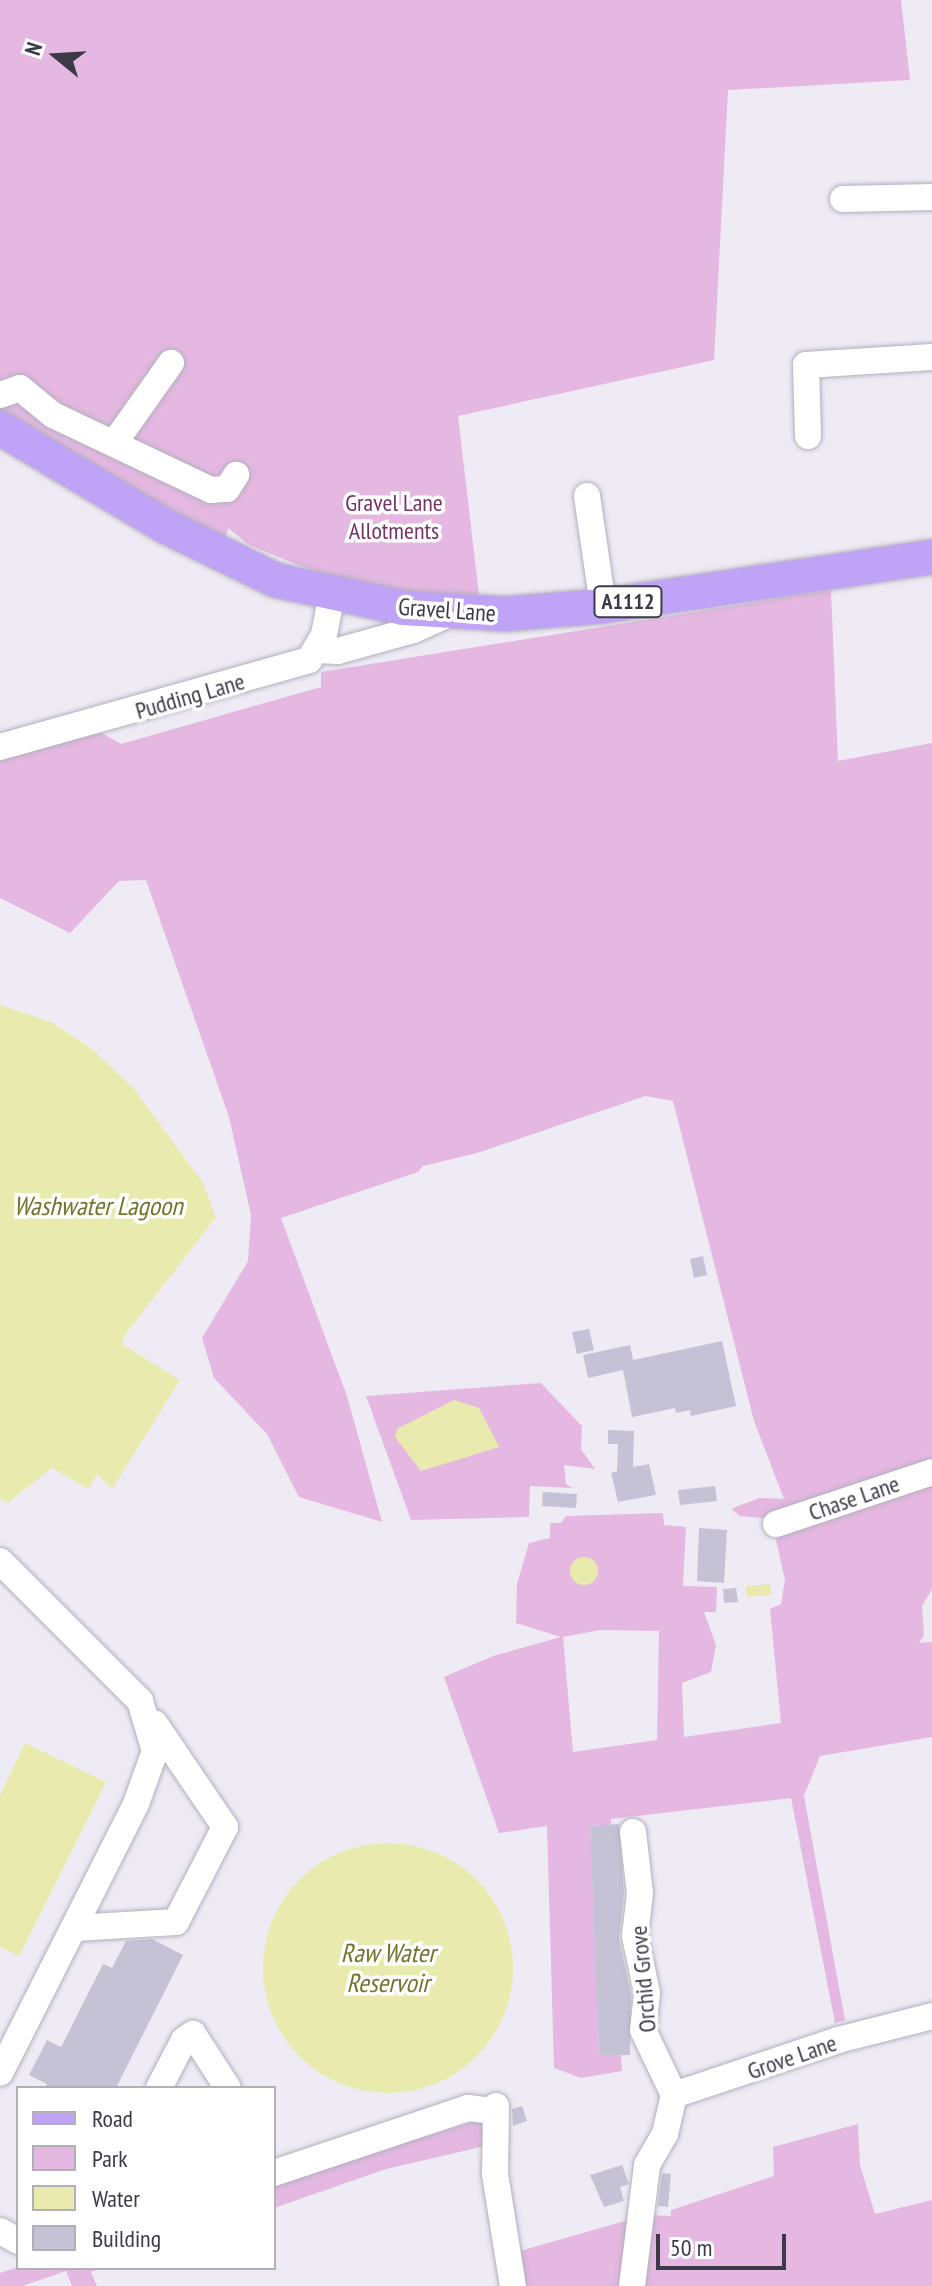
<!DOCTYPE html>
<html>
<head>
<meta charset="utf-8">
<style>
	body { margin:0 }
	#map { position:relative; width:932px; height:2286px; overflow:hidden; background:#eeebf4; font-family:"PT Sans Narrow",sans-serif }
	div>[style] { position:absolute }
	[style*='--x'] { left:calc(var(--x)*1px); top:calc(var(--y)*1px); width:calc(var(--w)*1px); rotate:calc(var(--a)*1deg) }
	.green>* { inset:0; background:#e4b8e1 }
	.water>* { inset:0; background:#e9ebae }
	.round { border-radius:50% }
	.building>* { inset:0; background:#c6c2d5 }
	.roads { filter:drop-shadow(0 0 2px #b3afbf) drop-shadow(0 0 2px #b3afbf) }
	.minor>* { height:26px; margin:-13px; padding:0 13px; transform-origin:13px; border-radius:13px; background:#fff }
	.major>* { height:34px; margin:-17px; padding:0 17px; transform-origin:17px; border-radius:17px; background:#bfa3f6 }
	span { translate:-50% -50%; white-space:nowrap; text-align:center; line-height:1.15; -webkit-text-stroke:7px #fff; paint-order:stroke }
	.shield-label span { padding:2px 6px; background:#fff; border:2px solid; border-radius:6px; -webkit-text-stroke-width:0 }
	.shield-label { font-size:22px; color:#3d3a48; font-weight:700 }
	.park-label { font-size:24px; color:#763165 }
	.street-label { font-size:24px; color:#3d3a48 }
	.water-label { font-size:26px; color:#72752c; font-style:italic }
	.legend { position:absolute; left:16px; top:2086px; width:260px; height:184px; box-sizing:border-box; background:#fff; border:2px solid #b1b0b6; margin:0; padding:10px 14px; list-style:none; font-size:24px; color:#3d3a48 }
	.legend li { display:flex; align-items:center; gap:16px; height:40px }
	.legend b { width:40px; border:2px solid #b1b0b6 }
	.north { position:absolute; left:16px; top:16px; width:80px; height:80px; -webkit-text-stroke:6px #fff; paint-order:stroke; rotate:288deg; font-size:22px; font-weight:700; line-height:32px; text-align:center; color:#3d3a48 }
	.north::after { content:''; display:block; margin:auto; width:28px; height:36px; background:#3d3a48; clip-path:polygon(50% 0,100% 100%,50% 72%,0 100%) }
	.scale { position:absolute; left:656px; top:2234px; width:130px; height:36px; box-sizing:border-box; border:4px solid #3d3a48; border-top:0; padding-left:10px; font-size:24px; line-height:28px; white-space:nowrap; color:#3d3a48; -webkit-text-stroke:6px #fff; paint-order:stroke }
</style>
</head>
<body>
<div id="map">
	<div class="green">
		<i style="clip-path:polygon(0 0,901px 0,910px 80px,728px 90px,714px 360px,458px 416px,479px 595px,422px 595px,352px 583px,298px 565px,249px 545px,228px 528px,217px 571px,0 442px)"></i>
		<i style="clip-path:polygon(831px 590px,838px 761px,932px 743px,932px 1465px,771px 1519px,740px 1516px,731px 1509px,759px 1498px,784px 1499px,754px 1421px,673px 1101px,645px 1096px,477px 1153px,423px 1166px,418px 1172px,281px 1218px,347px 1396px,382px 1522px,299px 1497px,267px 1434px,214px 1378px,202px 1338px,248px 1261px,251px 1215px,229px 1117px,146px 880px,119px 881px,70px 933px,0 898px,0 759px,100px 732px,121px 744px,321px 687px,321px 672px)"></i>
		<i style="clip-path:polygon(541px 1383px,582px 1426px,581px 1449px,595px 1469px,564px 1465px,566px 1484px,572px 1488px,530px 1486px,529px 1517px,411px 1520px,366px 1396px)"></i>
		<i style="clip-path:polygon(evenodd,932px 1477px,932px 1589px,922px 1606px,924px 1635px,919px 1643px,932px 1642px,932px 1737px,820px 1756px,804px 1796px,845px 2020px,835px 2023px,791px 1798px,611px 1819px,611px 1825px,590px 1826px,591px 1842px,605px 1841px,591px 1844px,598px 2019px,599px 2056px,621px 2055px,622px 2071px,581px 2078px,554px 2068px,547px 1826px,499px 1833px,444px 1677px,493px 1656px,561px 1637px,516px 1623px,517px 1584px,529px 1543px,550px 1538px,550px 1523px,561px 1523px,566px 1516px,663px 1513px,664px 1525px,686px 1527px,683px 1586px,717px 1587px,716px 1612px,704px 1612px,716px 1645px,711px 1672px,682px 1683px,684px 1737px,781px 1723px,770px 1609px,781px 1604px,785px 1580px,774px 1531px,932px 1477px,600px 1630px,659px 1631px,657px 1740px,573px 1752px,563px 1637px,600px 1630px)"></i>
		<i style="clip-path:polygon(486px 2118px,492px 2138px,481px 2147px,386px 2169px,274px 2208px,274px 2183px)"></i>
		<i style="clip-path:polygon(858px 2124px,860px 2165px,875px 2214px,932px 2200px,932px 2286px,518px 2286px,513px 2253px,646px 2215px,671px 2216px,671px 2210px,774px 2176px,773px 2147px)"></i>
		<i style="clip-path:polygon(18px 2267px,18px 2268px,101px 2268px,91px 2272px,97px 2286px,72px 2286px,66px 2271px,22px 2286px,0 2286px,0 2273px)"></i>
	</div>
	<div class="water">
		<i style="clip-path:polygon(0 1005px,51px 1022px,92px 1049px,134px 1089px,203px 1183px,216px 1217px,124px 1336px,122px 1344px,180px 1380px,112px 1489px,97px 1474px,88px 1489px,52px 1468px,7px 1503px,0 1499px)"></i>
		<i style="clip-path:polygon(454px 1400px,479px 1408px,499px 1447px,421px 1471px,395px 1437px,397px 1429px)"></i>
		<i class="round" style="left:570px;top:1557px;width:28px;height:28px"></i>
		<i style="clip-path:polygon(770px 1584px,771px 1595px,747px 1597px,746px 1586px)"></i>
		<i style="clip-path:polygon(25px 1743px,106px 1782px,19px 1956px,0 1947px,0 1795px)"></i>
		<i class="round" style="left:263px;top:1843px;width:250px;height:250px"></i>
	</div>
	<div class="building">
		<i style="clip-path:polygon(703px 1256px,707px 1275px,694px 1278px,690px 1259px)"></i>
		<i style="clip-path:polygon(589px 1329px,594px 1350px,577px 1354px,572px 1332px)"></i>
		<i style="clip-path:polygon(722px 1341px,736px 1406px,691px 1416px,690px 1410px,676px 1413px,675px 1408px,632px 1417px,623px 1370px,588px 1378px,583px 1355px,630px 1345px,633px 1360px)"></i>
		<i style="clip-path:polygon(608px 1430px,634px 1431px,633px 1467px,649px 1464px,656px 1495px,618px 1502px,611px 1473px,617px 1471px,618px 1444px,608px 1444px)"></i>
		<i style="clip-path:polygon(715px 1486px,717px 1501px,680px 1505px,678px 1490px)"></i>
		<i style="clip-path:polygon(543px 1492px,577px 1494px,576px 1508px,542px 1506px)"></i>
		<i style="clip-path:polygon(699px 1528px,727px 1530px,724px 1583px,697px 1581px)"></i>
		<i style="clip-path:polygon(736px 1588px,738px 1602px,724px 1603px,723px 1589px)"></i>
		<i style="clip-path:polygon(619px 1824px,624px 1893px,619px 1939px,631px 1994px,630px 2055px,599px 2056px,590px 1826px)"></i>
		<i style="clip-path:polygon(152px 1939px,183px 1955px,116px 2088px,45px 2088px,47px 2084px,29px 2075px,47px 2040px,61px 2047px,103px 1964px,112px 1968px,126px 1941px)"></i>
		<i style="clip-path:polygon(522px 2106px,527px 2121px,513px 2126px,512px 2109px)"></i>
		<i style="clip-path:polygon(622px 2165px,629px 2184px,620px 2187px,624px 2201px,604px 2207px,590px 2175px)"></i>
		<i style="clip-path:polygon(662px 2173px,671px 2174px,668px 2207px,658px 2206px)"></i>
	</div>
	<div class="roads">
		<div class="minor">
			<i style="--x:843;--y:199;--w:89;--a:-1.3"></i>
			<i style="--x:0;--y:395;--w:21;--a:-19"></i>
			<i style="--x:20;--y:388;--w:43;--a:39.3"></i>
			<i style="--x:53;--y:415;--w:175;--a:25.4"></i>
			<i style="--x:211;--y:490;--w:16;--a:-4"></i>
			<i style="--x:227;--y:489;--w:17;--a:-57"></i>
			<i style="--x:808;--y:436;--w:71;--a:-91.6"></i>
			<i style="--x:806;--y:365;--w:126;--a:-3.6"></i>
			<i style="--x:115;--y:442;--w:97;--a:-54.7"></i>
			<i style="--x:587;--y:496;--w:111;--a:81.7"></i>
			<i style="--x:318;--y:650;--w:20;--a:3"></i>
			<i style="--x:338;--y:651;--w:78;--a:-15.6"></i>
			<i style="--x:413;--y:630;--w:39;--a:-24"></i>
			<i style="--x:0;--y:747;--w:321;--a:-15.7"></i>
			<i style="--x:309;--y:660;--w:29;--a:-59"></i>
			<i style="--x:324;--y:635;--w:43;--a:-79.2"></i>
			<i style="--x:776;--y:1524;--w:164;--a:-18.4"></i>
			<i style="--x:0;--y:1561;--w:198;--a:45"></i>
			<i style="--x:140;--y:1701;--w:52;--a:73.3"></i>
			<i style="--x:155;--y:1751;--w:56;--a:109.7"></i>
			<i style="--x:136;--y:1804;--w:301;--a:116.8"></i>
			<i style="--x:633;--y:1832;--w:61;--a:83.5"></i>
			<i style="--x:640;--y:1893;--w:43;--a:96.6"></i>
			<i style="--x:635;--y:1936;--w:58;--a:78.1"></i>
			<i style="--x:647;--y:1993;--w:37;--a:96"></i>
			<i style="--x:643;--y:2030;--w:72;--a:64.5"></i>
			<i style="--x:674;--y:2095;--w:173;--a:-18.5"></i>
			<i style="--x:838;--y:2040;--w:97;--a:-14.3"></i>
			<i style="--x:75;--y:1928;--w:101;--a:-3.4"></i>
			<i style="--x:176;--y:1922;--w:107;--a:-62.7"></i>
			<i style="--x:225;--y:1827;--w:125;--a:-124.2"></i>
			<i style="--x:159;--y:2088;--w:54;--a:-62.5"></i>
			<i style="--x:184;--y:2040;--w:11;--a:-34"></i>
			<i style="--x:193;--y:2034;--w:64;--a:57.1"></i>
			<i style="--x:496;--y:2106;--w:68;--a:90.8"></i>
			<i style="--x:495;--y:2174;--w:113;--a:80.9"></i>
			<i style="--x:274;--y:2173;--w:205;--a:-18.5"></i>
			<i style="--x:468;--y:2108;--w:16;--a:7"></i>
			<i style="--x:0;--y:2231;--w:21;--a:29"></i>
			<i style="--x:632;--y:2286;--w:122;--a:-82.9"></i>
			<i style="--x:647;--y:2165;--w:36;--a:-60"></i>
			<i style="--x:665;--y:2134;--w:40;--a:-77"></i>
		</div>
		<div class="major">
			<i style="--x:0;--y:428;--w:194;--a:30.7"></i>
			<i style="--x:167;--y:527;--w:120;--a:26.1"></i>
			<i style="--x:275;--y:580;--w:131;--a:12.3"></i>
			<i style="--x:403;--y:608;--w:103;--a:3.3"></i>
			<i style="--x:506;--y:614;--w:97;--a:-4.7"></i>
			<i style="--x:603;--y:606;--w:333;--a:-8.5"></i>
		</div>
	</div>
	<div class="shield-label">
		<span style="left:628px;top:602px">A1112</span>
	</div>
	<div class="park-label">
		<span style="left:394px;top:517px">Gravel Lane<br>Allotments</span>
	</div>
	<div class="street-label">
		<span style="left:447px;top:610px;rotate:4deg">Gravel Lane</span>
		<span style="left:190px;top:696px;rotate:-16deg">Pudding Lane</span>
		<span style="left:854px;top:1498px;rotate:-19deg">Chase Lane</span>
		<span style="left:643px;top:1979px;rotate:-95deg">Orchid Grove</span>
		<span style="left:792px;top:2057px;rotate:-19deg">Grove Lane</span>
	</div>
	<div class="water-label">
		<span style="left:98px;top:1206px">Washwater Lagoon</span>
		<span style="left:388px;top:1968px">Raw Water<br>Reservoir</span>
	</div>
	<ul class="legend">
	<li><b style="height:10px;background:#bfa3f6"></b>Road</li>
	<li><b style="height:22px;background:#e4b8e1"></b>Park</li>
	<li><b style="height:22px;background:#e9ebae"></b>Water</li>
	<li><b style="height:22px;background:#c6c2d5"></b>Building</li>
	</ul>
	<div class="north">N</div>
	<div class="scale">50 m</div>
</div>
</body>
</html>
